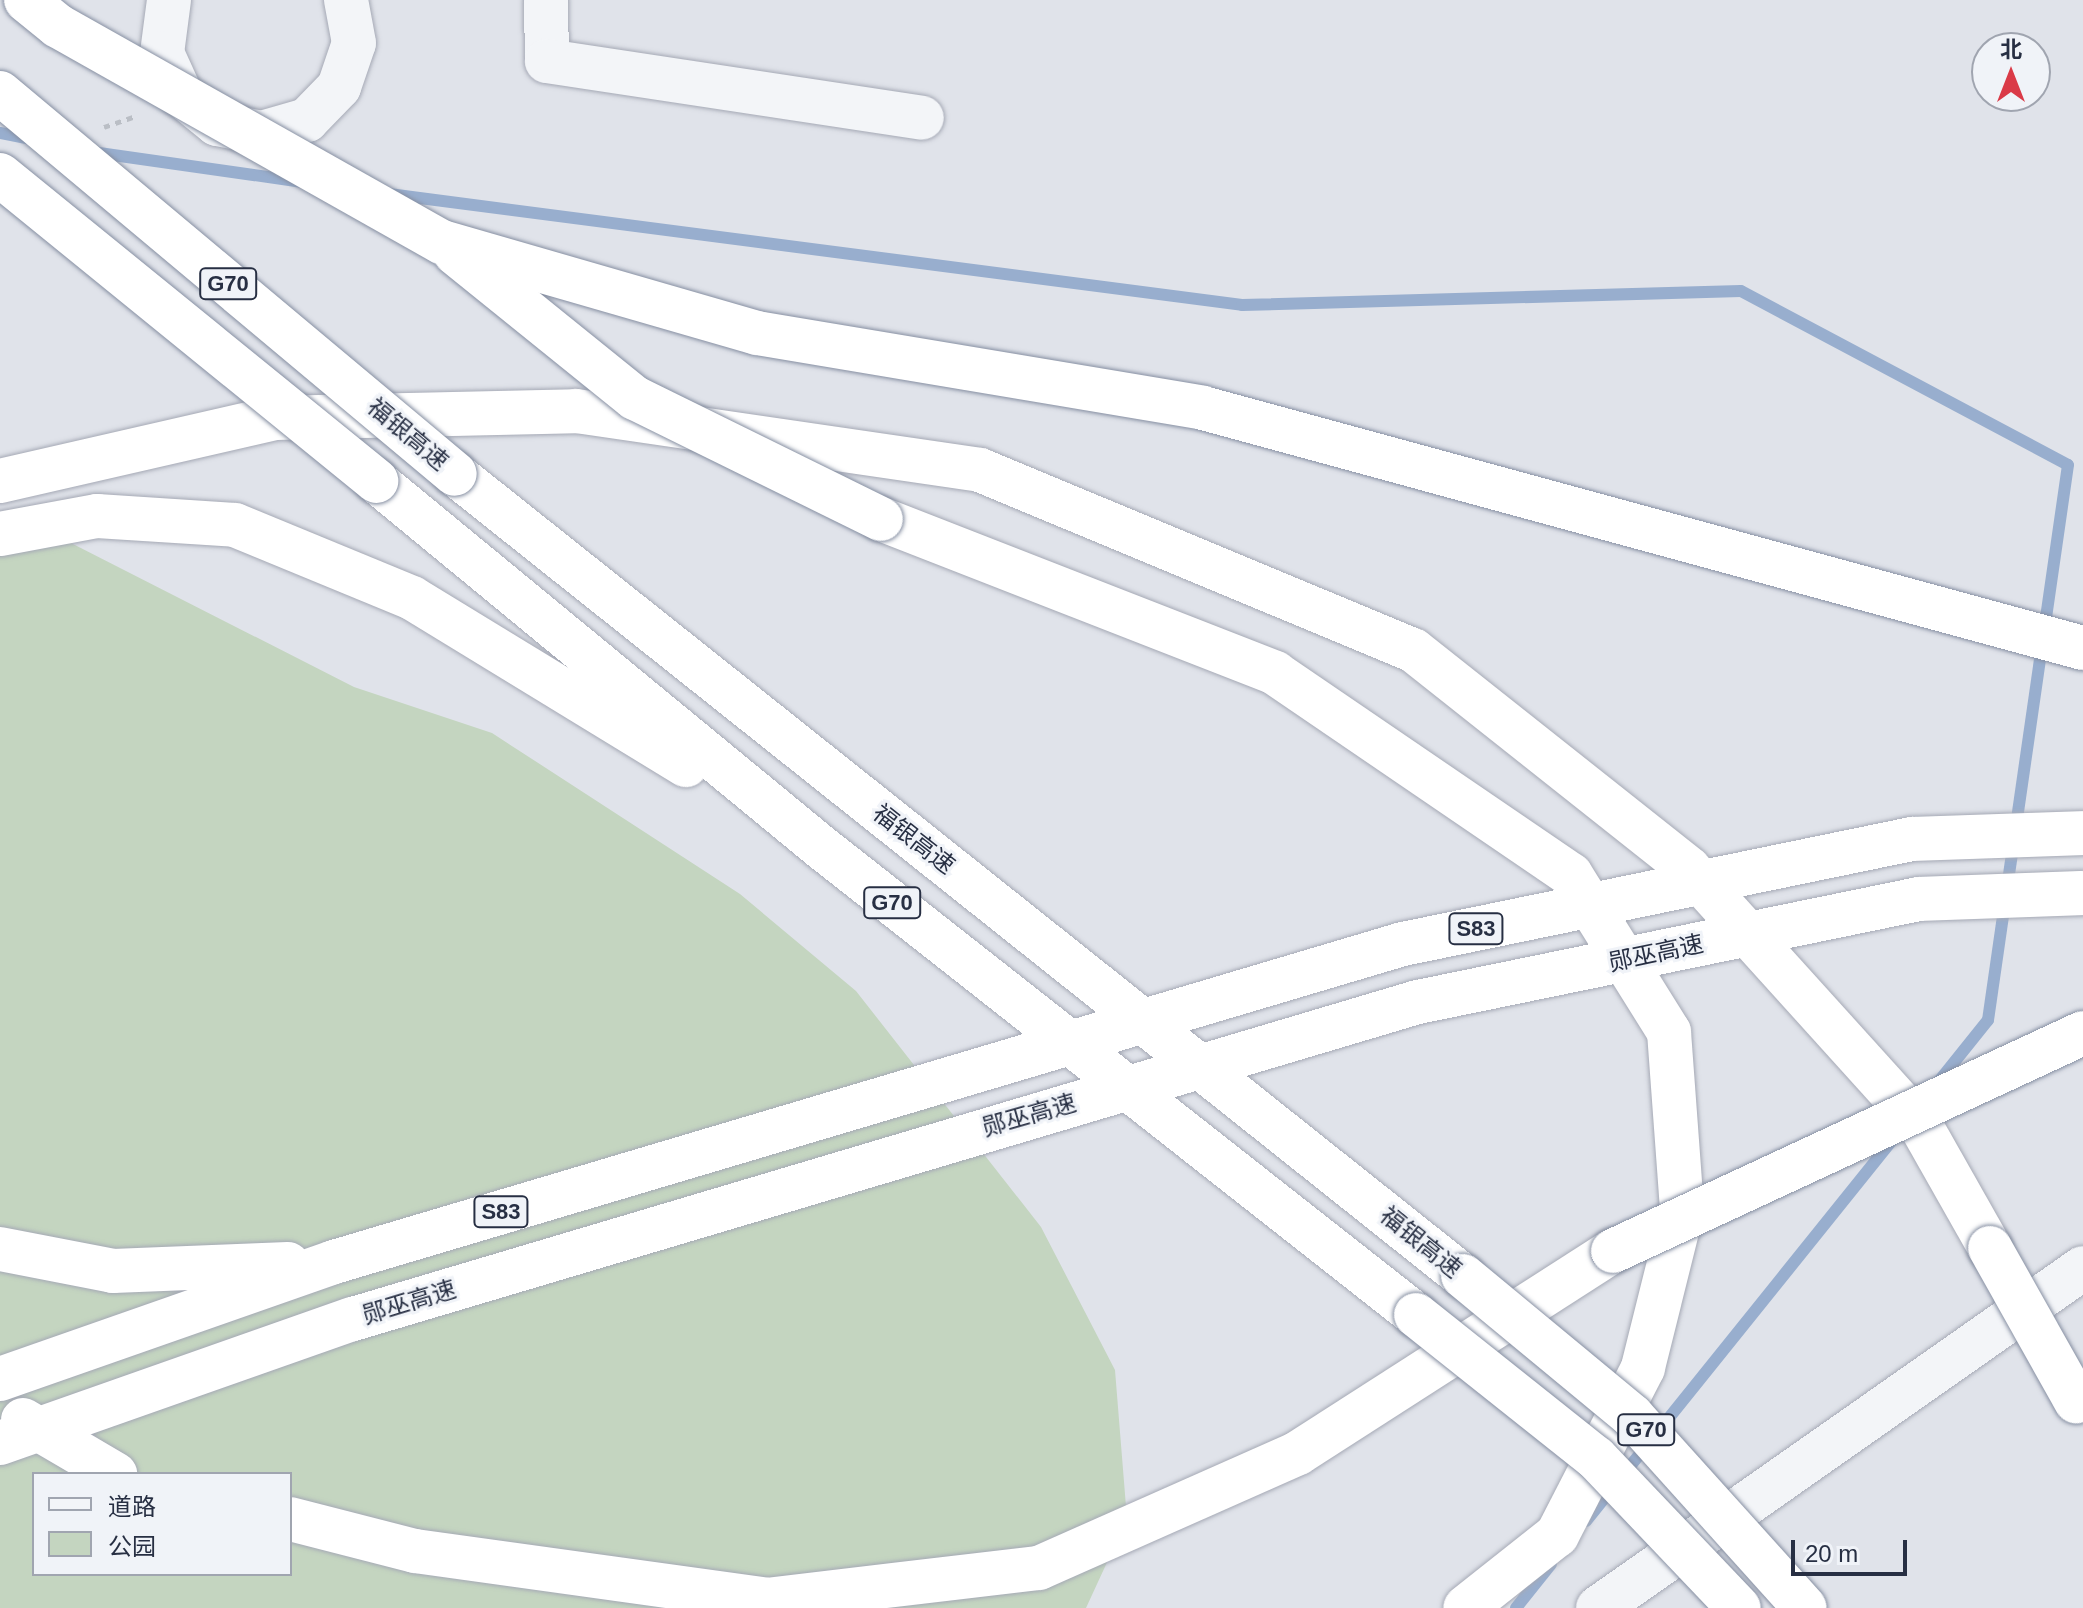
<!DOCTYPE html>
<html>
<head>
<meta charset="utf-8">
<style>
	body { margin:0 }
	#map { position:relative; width:2083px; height:1608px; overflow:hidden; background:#e0e3ea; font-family:Arial,"Noto Sans SC",sans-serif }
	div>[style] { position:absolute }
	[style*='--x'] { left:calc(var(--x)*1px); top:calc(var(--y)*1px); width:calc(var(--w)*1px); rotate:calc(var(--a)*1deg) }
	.green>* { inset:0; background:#c4d5c0 }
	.stream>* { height:12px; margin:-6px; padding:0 6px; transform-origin:6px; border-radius:6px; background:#98aece }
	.path>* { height:5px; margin-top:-2.5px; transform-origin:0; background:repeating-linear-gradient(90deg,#babec5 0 6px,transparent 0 12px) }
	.roads { filter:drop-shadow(0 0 2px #a5a9b5) drop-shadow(0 0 2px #a5a9b5) }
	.minor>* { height:44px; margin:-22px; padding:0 22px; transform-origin:22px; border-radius:22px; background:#f3f5f8 }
	.highway>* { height:44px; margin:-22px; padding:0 22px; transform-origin:22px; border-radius:22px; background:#fff }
	.bridges { filter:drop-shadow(0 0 2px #868fa2) drop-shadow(0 0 2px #868fa2) }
	.highway-bridge>* { height:44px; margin:-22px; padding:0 22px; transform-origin:22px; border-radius:22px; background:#fff }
	span { translate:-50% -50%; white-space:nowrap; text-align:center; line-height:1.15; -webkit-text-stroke:6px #f0f3f8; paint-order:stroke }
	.shield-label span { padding:2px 6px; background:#f0f3f8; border:2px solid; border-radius:6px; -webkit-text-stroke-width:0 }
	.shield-label { font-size:22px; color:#272f43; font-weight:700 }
	.street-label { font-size:24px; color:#272f43 }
	.legend { position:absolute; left:32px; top:1472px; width:260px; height:104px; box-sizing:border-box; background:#f0f3f8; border:2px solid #a0a5b0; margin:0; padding:10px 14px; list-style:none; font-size:24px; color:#272f43 }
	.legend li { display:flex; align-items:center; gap:16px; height:40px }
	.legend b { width:40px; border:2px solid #a0a5b0 }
	.north { position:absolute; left:1971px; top:32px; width:80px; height:80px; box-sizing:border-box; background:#f0f3f8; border:2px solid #a0a5b0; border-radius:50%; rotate:0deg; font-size:22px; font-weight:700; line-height:32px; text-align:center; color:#272f43 }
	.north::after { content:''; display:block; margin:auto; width:28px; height:36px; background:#da3a47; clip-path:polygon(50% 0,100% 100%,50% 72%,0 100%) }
	.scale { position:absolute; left:1791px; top:1540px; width:116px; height:36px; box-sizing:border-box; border:4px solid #272f43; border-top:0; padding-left:10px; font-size:24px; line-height:28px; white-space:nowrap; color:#272f43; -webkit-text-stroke:6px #f0f3f8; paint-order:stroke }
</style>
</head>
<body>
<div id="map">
	<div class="green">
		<i style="clip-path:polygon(evenodd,0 532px,71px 543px,354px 687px,492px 733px,740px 894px,856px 991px,1041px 1227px,1115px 1370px,1127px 1519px,1086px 1608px,0 1608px,0 532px,34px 1474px,290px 1474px,290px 1574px,34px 1574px,34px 1474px)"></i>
	</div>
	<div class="stream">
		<i style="--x:0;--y:133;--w:32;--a:11"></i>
		<i style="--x:92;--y:152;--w:213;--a:8.1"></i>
		<i style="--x:389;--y:194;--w:860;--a:7.41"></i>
		<i style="--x:1242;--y:305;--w:499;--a:-1.6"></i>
		<i style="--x:1741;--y:291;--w:370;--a:28"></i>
		<i style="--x:2068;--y:465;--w:561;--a:98.2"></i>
		<i style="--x:1988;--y:1020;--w:83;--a:128.7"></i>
		<i style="--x:1586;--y:1521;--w:493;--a:-51.2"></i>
		<i style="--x:1516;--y:1608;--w:56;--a:-51.5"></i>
	</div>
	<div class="path">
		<i style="--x:104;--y:127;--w:34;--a:-19"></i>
	</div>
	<div class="roads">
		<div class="minor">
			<i style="--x:169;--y:0;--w:53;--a:97.5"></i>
			<i style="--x:162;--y:53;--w:46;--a:65.7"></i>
			<i style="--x:181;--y:95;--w:46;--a:38.9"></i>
			<i style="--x:217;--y:124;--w:46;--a:11.3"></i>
			<i style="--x:262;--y:133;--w:47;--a:-16.1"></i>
			<i style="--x:307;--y:120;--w:46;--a:-45.9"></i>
			<i style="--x:339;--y:87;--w:46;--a:-71.2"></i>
			<i style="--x:354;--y:43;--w:44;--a:-100.5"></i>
			<i style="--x:546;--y:0;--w:61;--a:89.1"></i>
			<i style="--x:547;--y:61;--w:379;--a:8.6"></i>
			<i style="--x:1598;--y:1608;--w:592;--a:-35.03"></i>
		</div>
		<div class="highway">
			<i style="--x:455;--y:474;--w:1288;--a:38.51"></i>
			<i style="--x:0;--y:481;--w:281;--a:-12.9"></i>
			<i style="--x:274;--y:418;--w:302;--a:-1.3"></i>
			<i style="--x:576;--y:411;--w:408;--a:8.3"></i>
			<i style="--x:980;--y:470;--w:469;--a:22.6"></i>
			<i style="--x:1413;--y:650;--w:352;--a:38.4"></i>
			<i style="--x:1689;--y:869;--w:346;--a:47.9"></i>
			<i style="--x:1921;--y:1126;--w:140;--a:60.5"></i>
			<i style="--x:376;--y:481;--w:578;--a:39.45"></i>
			<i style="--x:822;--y:848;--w:756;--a:38.17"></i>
			<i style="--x:881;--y:519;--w:423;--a:21.3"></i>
			<i style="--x:1275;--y:673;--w:358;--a:34.3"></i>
			<i style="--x:1571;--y:875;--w:185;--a:58"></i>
			<i style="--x:1669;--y:1032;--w:179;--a:85.8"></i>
			<i style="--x:1682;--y:1211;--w:162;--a:104"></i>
			<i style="--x:1643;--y:1368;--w:188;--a:117.2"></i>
			<i style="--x:1557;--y:1535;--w:117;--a:141.6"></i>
			<i style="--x:0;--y:534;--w:99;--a:-10.5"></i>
			<i style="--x:97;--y:516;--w:138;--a:3.7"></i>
			<i style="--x:235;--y:525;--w:191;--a:22.4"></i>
			<i style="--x:412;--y:598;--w:321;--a:31.4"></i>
			<i style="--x:0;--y:1249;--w:115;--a:11"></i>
			<i style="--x:113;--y:1271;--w:175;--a:-2.3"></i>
			<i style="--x:0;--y:1379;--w:354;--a:-19.3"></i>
			<i style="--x:334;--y:1262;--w:1115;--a:-16.57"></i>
			<i style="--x:1403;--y:944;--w:520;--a:-11.66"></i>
			<i style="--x:1912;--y:839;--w:171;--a:-2"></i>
			<i style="--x:23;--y:1420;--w:107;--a:30.4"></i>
			<i style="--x:0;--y:1443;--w:374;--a:-19.4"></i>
			<i style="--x:353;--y:1319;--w:1111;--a:-16.58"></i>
			<i style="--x:1418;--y:1002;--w:511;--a:-11.62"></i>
			<i style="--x:1919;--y:899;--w:164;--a:-2.1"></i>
			<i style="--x:290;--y:1519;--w:129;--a:14.4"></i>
			<i style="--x:415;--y:1551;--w:354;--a:7.9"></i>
			<i style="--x:766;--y:1600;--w:275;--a:-6.7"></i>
			<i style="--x:1039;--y:1568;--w:283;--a:-23.9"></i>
			<i style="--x:1298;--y:1453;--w:374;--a:-32.7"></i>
		</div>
	</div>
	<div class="bridges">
		<div class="highway-bridge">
			<i style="--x:26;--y:0;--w:41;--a:39.1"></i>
			<i style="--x:58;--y:26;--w:441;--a:29.4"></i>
			<i style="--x:442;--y:242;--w:328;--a:16.1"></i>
			<i style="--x:757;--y:333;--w:452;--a:9.5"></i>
			<i style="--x:1203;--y:408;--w:912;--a:15.26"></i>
			<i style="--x:0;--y:93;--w:593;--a:39.94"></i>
			<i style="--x:0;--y:175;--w:485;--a:39.1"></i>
			<i style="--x:455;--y:253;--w:231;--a:38.9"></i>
			<i style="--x:635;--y:398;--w:274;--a:26.2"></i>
			<i style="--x:1990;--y:1248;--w:176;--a:60.7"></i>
			<i style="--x:1613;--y:1251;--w:518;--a:-24.88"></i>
			<i style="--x:1463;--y:1276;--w:219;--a:39.6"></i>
			<i style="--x:1632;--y:1416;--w:258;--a:48"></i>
			<i style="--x:1416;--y:1315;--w:230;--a:38.5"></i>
			<i style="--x:1596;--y:1458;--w:207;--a:46.4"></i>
		</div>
	</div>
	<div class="shield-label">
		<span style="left:228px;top:284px">G70</span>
		<span style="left:892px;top:903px">G70</span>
		<span style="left:1476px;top:929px">S83</span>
		<span style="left:501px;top:1212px">S83</span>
		<span style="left:1646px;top:1430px">G70</span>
	</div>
	<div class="street-label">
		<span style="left:408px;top:434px;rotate:40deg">福银高速</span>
		<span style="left:914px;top:839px;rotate:38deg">福银高速</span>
		<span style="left:1656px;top:953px;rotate:-12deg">郧巫高速</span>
		<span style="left:1029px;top:1115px;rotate:-16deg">郧巫高速</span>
		<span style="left:1421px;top:1242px;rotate:39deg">福银高速</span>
		<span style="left:409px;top:1302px;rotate:-17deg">郧巫高速</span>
	</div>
	<ul class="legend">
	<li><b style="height:10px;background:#f3f5f8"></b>道路</li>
	<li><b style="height:22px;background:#c4d5c0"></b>公园</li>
	</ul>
	<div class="north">北</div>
	<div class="scale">20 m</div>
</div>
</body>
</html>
